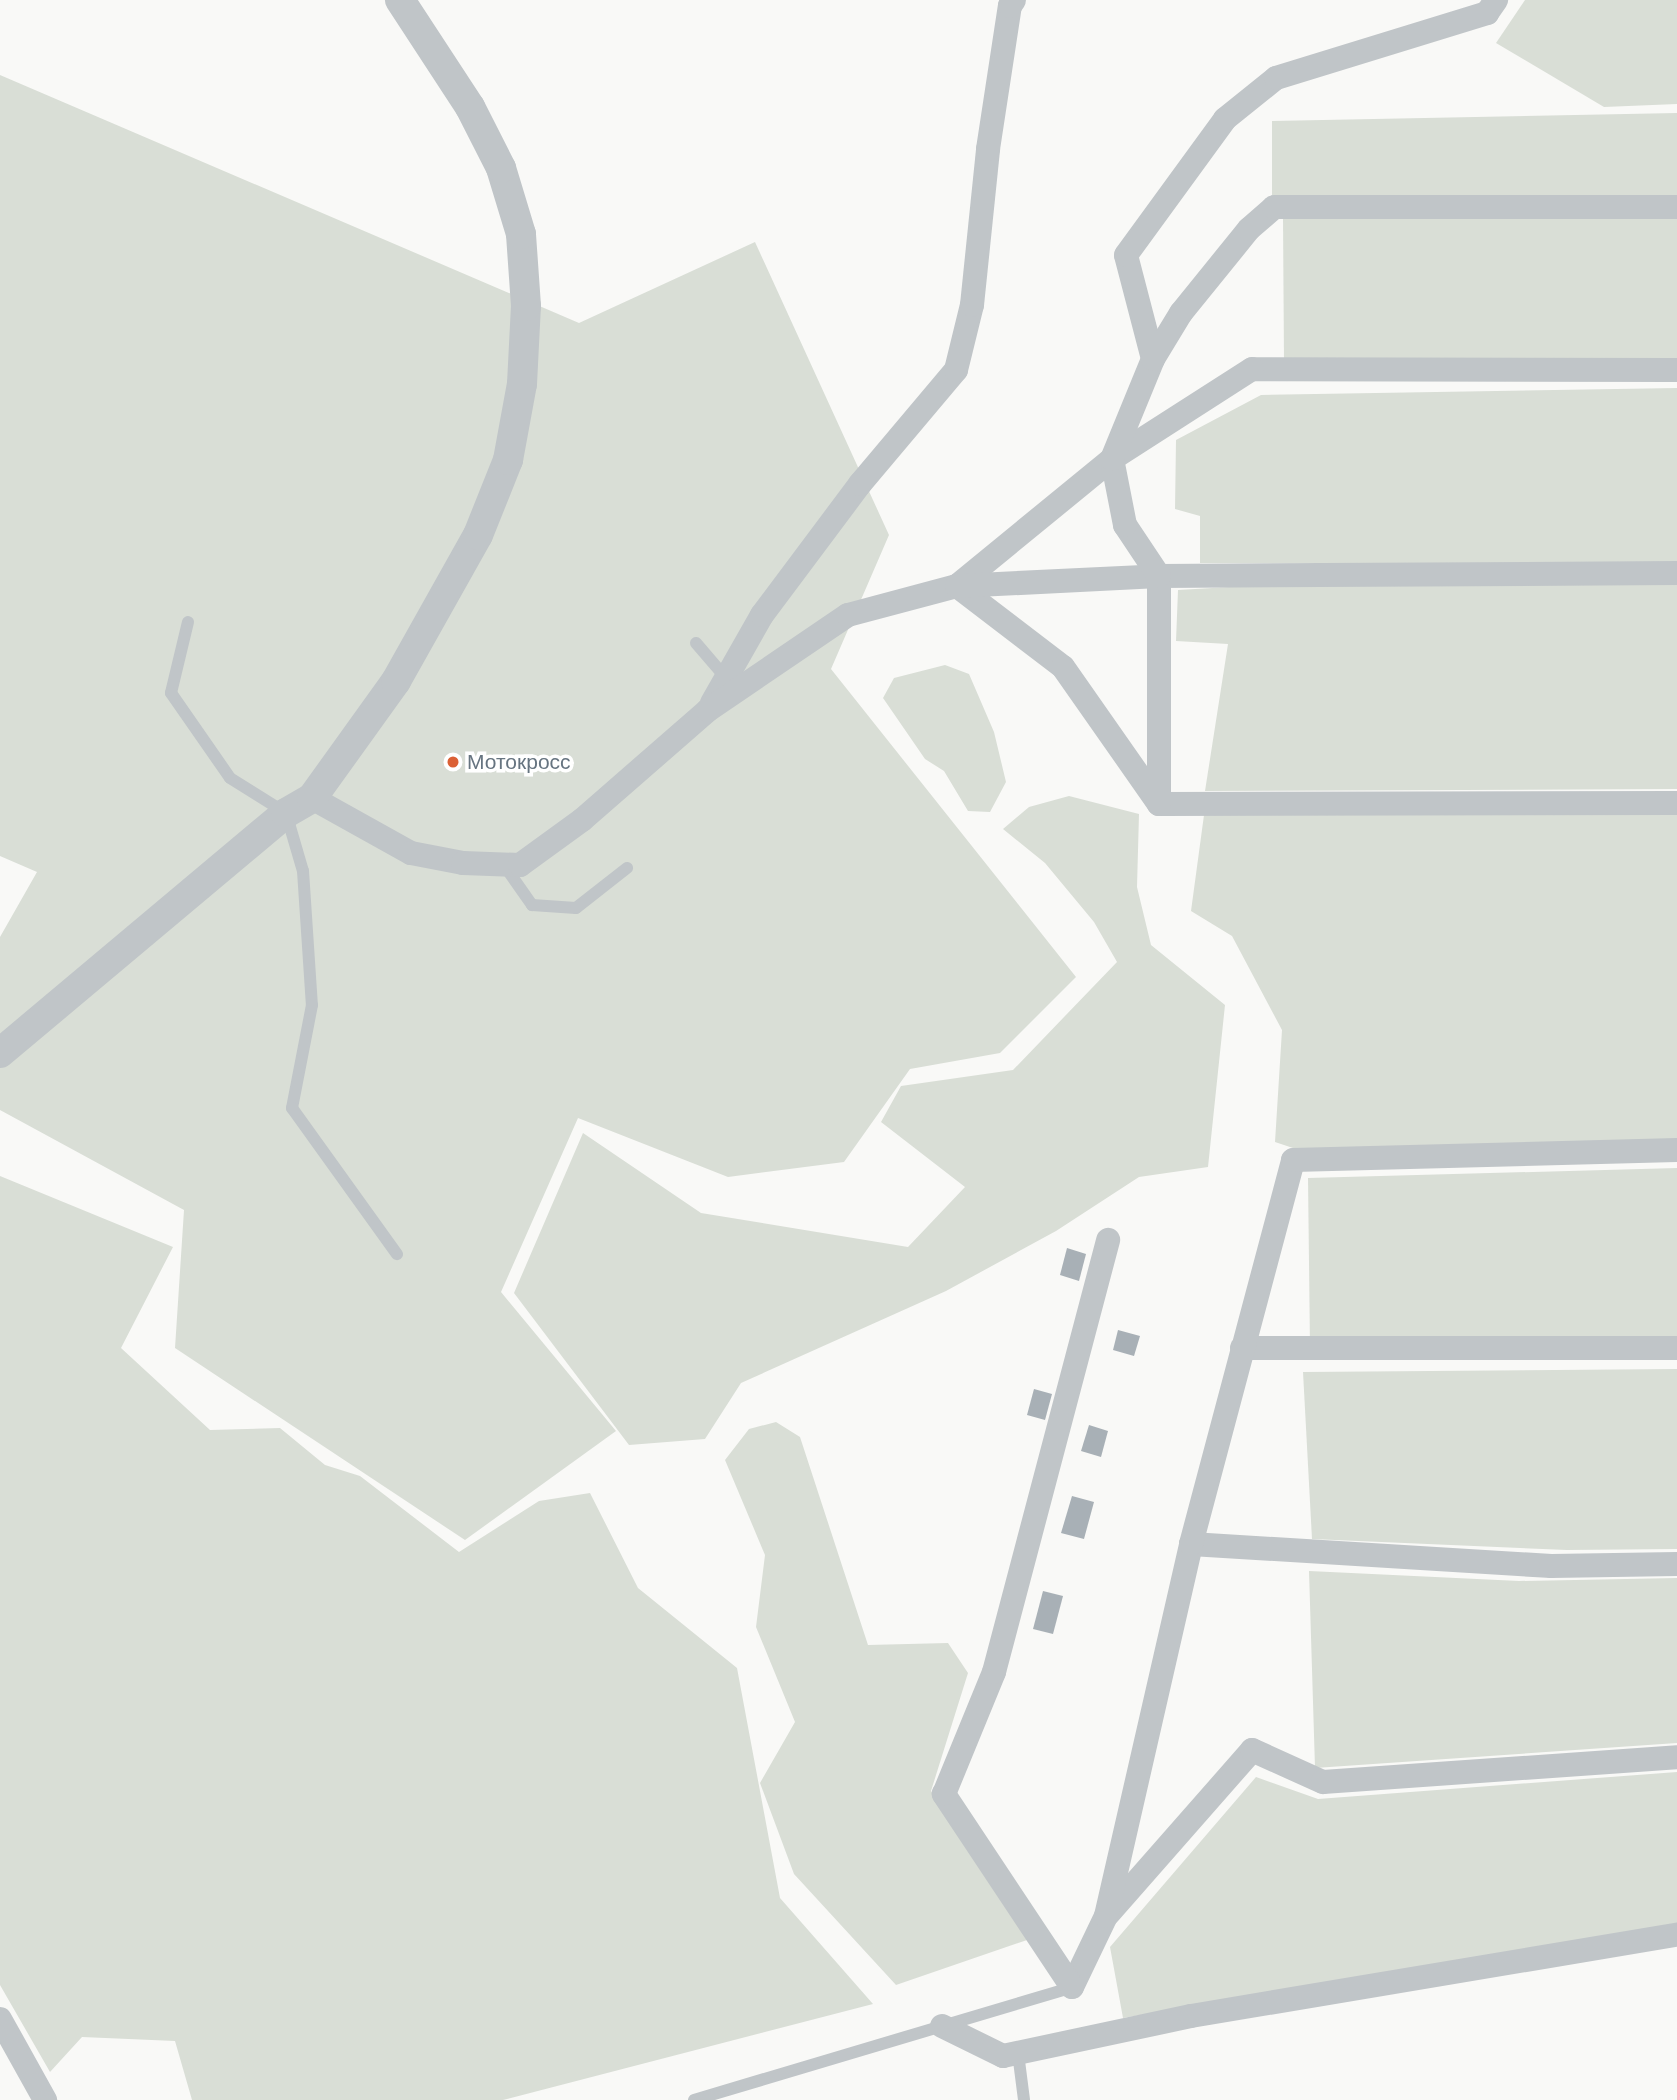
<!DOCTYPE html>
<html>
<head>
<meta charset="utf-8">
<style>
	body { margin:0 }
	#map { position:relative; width:1677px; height:2100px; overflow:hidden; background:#f9f9f7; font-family:"DM Sans",sans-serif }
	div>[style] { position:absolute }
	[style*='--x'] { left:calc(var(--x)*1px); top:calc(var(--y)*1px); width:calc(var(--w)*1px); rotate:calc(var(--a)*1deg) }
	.green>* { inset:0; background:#d9ded6 }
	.building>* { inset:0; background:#a8b0b6 }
	.service>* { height:12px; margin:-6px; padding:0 6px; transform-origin:6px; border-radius:6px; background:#c0c5c8 }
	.minor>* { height:24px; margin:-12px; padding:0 12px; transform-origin:12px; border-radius:12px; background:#c0c5c8 }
	.tertiary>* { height:30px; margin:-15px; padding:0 15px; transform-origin:15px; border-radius:15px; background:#c0c5c8 }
	.dots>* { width:19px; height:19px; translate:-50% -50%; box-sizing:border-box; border:4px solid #fff; border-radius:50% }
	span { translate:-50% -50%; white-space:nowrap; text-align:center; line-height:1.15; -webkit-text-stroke:7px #fff; paint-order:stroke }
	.poi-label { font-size:21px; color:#667480 }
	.left { translate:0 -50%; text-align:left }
</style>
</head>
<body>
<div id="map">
	<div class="green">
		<i style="clip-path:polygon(1525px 0,1677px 0,1677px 104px,1604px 107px,1496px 43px)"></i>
		<i style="clip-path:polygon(0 75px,579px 323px,755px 242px,889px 535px,831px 669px,1076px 977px,1000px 1053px,910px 1069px,844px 1162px,728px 1177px,578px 1118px,501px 1292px,616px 1431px,465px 1540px,175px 1348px,184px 1210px,0 1110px,0 937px,37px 872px,0 856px)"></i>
		<i style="clip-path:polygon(1677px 113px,1677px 198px,1272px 195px,1272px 121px)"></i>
		<i style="clip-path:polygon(1283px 218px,1677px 219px,1677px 362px,1284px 361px)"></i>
		<i style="clip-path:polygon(1677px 388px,1677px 563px,1200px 563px,1200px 516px,1175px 509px,1176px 440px,1261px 395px)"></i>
		<i style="clip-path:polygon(1279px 584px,1677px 584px,1677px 789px,1205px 791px,1228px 644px,1176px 641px,1178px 590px)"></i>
		<i style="clip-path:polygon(945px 665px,969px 674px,994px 732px,1006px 782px,990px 812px,968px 811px,944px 771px,925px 759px,883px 698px,894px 678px)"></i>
		<i style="clip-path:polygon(1069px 796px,1139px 814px,1137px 887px,1151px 945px,1225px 1005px,1208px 1167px,1139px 1177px,1056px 1231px,946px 1291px,741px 1383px,705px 1439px,629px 1445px,514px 1293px,583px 1133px,701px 1213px,908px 1247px,965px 1187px,881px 1122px,901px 1086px,1013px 1070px,1117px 962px,1094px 922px,1045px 863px,1003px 829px,1029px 807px)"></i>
		<i style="clip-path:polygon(1677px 813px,1677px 1145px,1296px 1149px,1275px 1142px,1282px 1030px,1232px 936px,1191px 911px,1204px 815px)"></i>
		<i style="clip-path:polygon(1677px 1168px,1677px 1346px,1310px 1347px,1308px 1178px)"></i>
		<i style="clip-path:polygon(0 1176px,173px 1247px,121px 1348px,210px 1430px,280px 1428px,325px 1465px,360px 1476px,459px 1552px,539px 1501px,590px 1493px,638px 1588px,737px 1668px,780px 1898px,873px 2004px,503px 2100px,192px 2100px,175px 2041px,82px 2037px,50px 2072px,0 1985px)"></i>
		<i style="clip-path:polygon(1677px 1369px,1677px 1549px,1567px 1550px,1312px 1539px,1303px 1372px)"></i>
		<i style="clip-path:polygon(776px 1422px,800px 1437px,868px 1645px,948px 1643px,968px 1673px,931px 1791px,1030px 1939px,896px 1985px,794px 1874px,760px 1783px,795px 1722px,756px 1627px,765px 1555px,725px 1460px,749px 1429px)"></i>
		<i style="clip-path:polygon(1309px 1571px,1519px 1581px,1677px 1578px,1677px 1743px,1315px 1768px)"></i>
		<i style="clip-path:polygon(1677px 1772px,1677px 1924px,1123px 2018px,1110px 1947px,1256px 1777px,1318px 1799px)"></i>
	</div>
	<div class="building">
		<i style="clip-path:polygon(1067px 1248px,1086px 1254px,1079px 1281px,1060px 1275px)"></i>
		<i style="clip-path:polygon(1118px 1330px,1140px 1336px,1134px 1356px,1113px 1350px)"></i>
		<i style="clip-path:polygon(1034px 1389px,1052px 1394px,1045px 1420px,1027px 1415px)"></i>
		<i style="clip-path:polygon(1089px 1425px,1108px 1431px,1101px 1457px,1081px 1451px)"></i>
		<i style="clip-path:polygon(1072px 1496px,1094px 1502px,1084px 1539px,1061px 1533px)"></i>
		<i style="clip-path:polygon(1043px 1591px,1063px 1596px,1053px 1634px,1033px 1629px)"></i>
	</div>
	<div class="service">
		<i style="--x:188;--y:622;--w:73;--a:103.5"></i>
		<i style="--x:171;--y:693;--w:103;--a:55.2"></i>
		<i style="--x:230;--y:778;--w:66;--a:32"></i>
		<i style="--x:286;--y:813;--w:60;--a:73.7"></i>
		<i style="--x:303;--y:871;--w:134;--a:86.2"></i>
		<i style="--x:312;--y:1005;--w:105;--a:101"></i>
		<i style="--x:292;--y:1108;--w:180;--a:54.3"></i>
		<i style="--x:696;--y:643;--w:46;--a:49.4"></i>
		<i style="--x:504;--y:865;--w:49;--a:55"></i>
		<i style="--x:532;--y:905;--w:44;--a:3.9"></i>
		<i style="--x:576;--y:908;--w:65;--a:-38.1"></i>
		<i style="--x:1018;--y:2053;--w:47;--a:82.7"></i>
		<i style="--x:694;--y:2100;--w:395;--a:-16.6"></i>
	</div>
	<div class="minor">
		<i style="--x:1153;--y:359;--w:107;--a:-104.6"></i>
		<i style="--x:1126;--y:255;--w:168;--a:-53.9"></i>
		<i style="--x:1225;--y:119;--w:65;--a:-38.8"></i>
		<i style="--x:1276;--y:78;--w:221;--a:-17.1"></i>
		<i style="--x:1487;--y:13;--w:16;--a:-55"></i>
		<i style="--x:1677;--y:370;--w:425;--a:-179.9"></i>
		<i style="--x:1252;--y:369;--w:166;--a:147.3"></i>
		<i style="--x:1112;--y:459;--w:200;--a:140.7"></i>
		<i style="--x:957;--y:586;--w:133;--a:37.4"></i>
		<i style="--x:1063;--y:667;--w:167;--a:55"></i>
		<i style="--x:1159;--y:804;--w:518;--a:-0.11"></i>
		<i style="--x:712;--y:703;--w:101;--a:-60.4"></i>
		<i style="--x:762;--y:615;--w:164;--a:-53.2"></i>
		<i style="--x:860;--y:484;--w:149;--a:-49.9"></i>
		<i style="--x:956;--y:370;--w:67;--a:-76.2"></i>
		<i style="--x:972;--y:305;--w:157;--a:-84.1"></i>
		<i style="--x:988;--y:149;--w:145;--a:-81.3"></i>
		<i style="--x:1010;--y:6;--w:7;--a:-56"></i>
		<i style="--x:312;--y:798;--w:113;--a:29.1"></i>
		<i style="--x:411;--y:853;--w:53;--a:10.9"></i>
		<i style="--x:463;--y:863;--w:57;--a:2"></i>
		<i style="--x:520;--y:865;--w:77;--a:-36"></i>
		<i style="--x:582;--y:820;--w:167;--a:-41.1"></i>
		<i style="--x:708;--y:710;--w:169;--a:-34.2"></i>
		<i style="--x:848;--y:615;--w:113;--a:-14.9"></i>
		<i style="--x:957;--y:586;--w:202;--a:-2.8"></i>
		<i style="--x:1159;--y:576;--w:518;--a:-0.33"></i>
		<i style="--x:1159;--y:804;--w:228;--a:-90"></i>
		<i style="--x:1159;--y:576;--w:61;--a:-123.7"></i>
		<i style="--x:1125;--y:525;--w:67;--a:-101.1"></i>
		<i style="--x:1112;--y:459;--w:108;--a:-67.7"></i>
		<i style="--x:1153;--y:359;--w:54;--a:-58.7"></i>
		<i style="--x:1181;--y:313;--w:108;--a:-51"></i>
		<i style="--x:1249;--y:229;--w:33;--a:-41"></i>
		<i style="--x:1274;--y:207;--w:403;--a:0"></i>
		<i style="--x:1242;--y:1348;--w:435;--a:0"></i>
		<i style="--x:1191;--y:1544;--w:361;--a:3.5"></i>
		<i style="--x:1551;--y:1566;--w:126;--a:-0.9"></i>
		<i style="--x:1109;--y:1913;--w:217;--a:-48.7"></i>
		<i style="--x:1252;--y:1750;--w:78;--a:24.3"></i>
		<i style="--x:1323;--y:1782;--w:355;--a:-4"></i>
		<i style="--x:1072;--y:1987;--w:79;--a:-64.4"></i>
		<i style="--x:1106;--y:1916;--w:382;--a:-77.1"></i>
		<i style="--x:1191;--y:1544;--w:397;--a:-75.1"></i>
		<i style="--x:1293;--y:1160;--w:384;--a:-1.5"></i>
		<i style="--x:1072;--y:1987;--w:232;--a:-123.6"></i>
		<i style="--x:944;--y:1794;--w:132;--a:-67.7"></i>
		<i style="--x:994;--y:1672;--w:447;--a:-75.2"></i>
		<i style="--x:0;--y:2019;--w:93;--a:60.9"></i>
		<i style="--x:942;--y:2026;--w:68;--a:26.2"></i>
		<i style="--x:1003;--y:2056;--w:192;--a:-12"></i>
		<i style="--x:1191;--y:2016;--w:493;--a:-9.5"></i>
	</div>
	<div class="tertiary">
		<i style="--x:0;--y:1053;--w:373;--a:-40"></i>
		<i style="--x:286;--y:813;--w:30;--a:-30"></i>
		<i style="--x:312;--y:798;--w:144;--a:-54.3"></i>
		<i style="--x:396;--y:681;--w:167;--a:-60.7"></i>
		<i style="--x:478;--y:535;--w:81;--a:-68.2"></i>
		<i style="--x:508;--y:460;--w:77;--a:-79.6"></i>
		<i style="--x:522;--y:384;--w:78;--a:-87.1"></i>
		<i style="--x:526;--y:306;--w:72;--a:-94"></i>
		<i style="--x:521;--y:234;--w:69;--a:-106.9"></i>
		<i style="--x:501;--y:168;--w:68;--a:-116.9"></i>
		<i style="--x:470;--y:107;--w:128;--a:-123.2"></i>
	</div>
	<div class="dots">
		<i style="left:453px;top:762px;background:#db6035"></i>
	</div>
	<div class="poi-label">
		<span class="left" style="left:467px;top:762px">Мотокросс</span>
	</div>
</div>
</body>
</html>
